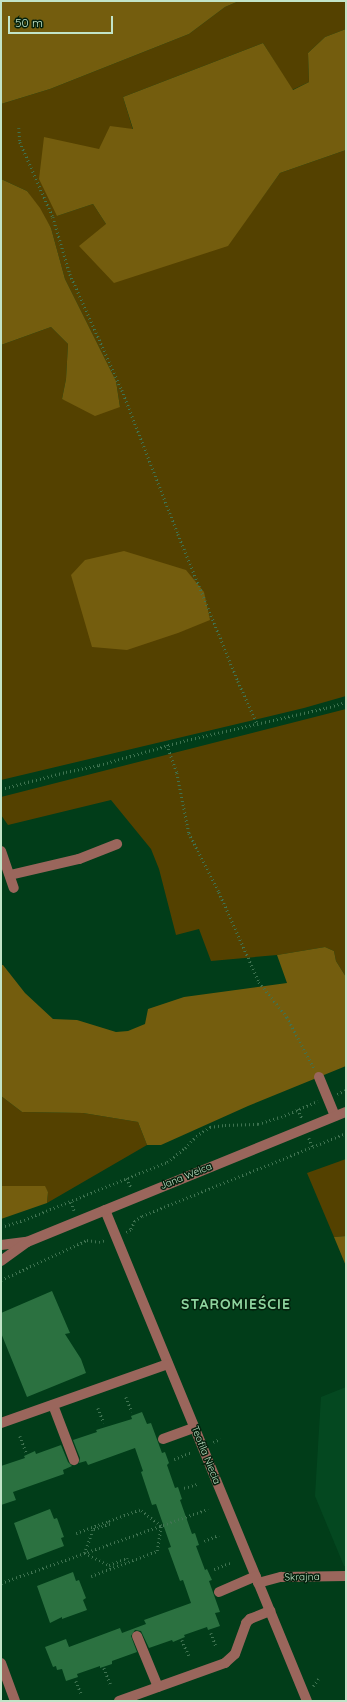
<!DOCTYPE html>
<html>
<head>
<meta charset="utf-8">
<style>
	body { margin:0 }
	#map { position:relative; width:347px; height:1702px; overflow:hidden; background:#013d19; font-family:Quicksand,sans-serif }
	div>[style] { position:absolute }
	[style*='--x'] { left:calc(var(--x)*1px); top:calc(var(--y)*1px); width:calc(var(--w)*1px); rotate:calc(var(--a)*1deg) }
	.built>* { inset:0; background:#044820 }
	.green>* { inset:0; background:#544100 }
	.forest>* { inset:0; background:#745d0e }
	.building>* { inset:0; background:#2b7140 }
	.path>* { height:2.5px; margin-top:-1.25px; transform-origin:0; background:repeating-linear-gradient(90deg,#3f7351 0 1px,transparent 0 4px) }
	.minor>* { height:10px; margin:-5px; padding:0 5px; transform-origin:5px; border-radius:5px; background:#9a665c }
	span { translate:-50% -50%; white-space:nowrap; text-align:center; line-height:1.15; -webkit-text-stroke:3px #03200c; paint-order:stroke }
	.street-label { font-size:10px; color:#c2e4c8 }
	.district-label { font-size:14px; color:#8ed49e; font-weight:700; letter-spacing:1px }
	.frame { position:absolute; inset:0; border:2px solid #c2e4c8; pointer-events:none }
	.scale { position:absolute; left:8px; top:16px; width:105px; height:18px; box-sizing:border-box; border:2px solid #c2e4c8; border-top:0; padding-left:5px; font-size:12px; line-height:14px; white-space:nowrap; color:#c2e4c8; -webkit-text-stroke:3px #03200c; paint-order:stroke }
</style>
</head>
<body>
<div id="map">
	<div class="built">
		<i style="clip-path:polygon(346px 1387px,346px 1566px,344px 1566px,315px 1496px,321px 1397px)"></i>
	</div>
	<div class="green">
		<i style="clip-path:polygon(239px 1px,346px 1px,346px 29px,325px 37px,308px 53px,309px 82px,292px 90px,263px 43px,123px 97px,133px 130px,99px 149px,57px 216px,93px 204px,106px 224px,227px 246px,280px 173px,346px 150px,346px 696px,304px 708px,1px 780px,1px 345px,51px 327px,68px 344px,66px 379px,62px 399px,120px 407px,116px 381px,65px 279px,51px 228px,27px 191px,1px 179px,1px 104px,50px 89px,189px 34px,225px 7px)"></i>
		<i style="clip-path:polygon(346px 709px,346px 977px,336px 961px,334px 951px,325px 947px,277px 955px,211px 961px,199px 929px,176px 935px,159px 869px,151px 849px,111px 800px,8px 825px,1px 815px,1px 797px)"></i>
		<i style="clip-path:polygon(1px 1096px,22px 1112px,83px 1113px,138px 1122px,147px 1145px,47px 1203px,48px 1192px,44px 1186px,1px 1186px)"></i>
		<i style="clip-path:polygon(346px 1159px,346px 1236px,334px 1237px,307px 1173px)"></i>
	</div>
	<div class="forest">
		<i style="clip-path:polygon(1px 1px,239px 1px,225px 7px,189px 34px,50px 89px,1px 104px)"></i>
		<i style="clip-path:polygon(346px 29px,346px 150px,280px 173px,228px 246px,114px 283px,79px 246px,106px 224px,93px 204px,57px 216px,39px 179px,44px 137px,99px 149px,110px 126px,133px 129px,123px 97px,263px 43px,293px 90px,309px 82px,308px 53px,325px 37px)"></i>
		<i style="clip-path:polygon(1px 179px,27px 191px,40px 208px,51px 228px,65px 279px,116px 381px,120px 407px,95px 416px,62px 399px,66px 379px,68px 344px,51px 327px,1px 345px)"></i>
		<i style="clip-path:polygon(124px 551px,186px 570px,204px 592px,210px 620px,178px 633px,127px 650px,92px 647px,71px 575px,85px 560px)"></i>
		<i style="clip-path:polygon(325px 947px,334px 951px,336px 961px,346px 977px,346px 1066px,248px 1106px,161px 1145px,147px 1145px,138px 1122px,83px 1113px,22px 1112px,1px 1096px,1px 965px,3px 965px,25px 993px,53px 1019px,77px 1020px,116px 1032px,128px 1031px,145px 1024px,148px 1009px,184px 997px,287px 983px,277px 955px)"></i>
		<i style="clip-path:polygon(1px 1186px,45px 1186px,48px 1192px,47px 1203px,1px 1219px)"></i>
		<i style="clip-path:polygon(346px 1236px,346px 1266px,334px 1237px)"></i>
	</div>
	<div class="building">
		<i style="clip-path:polygon(52px 1291px,70px 1333px,65px 1334px,81px 1359px,86px 1373px,27px 1397px,1px 1333px,1px 1313px)"></i>
		<i style="clip-path:polygon(142px 1412px,147px 1424px,151px 1423px,162px 1453px,165px 1452px,169px 1463px,167px 1465px,175px 1488px,178px 1487px,182px 1499px,180px 1500px,192px 1534px,195px 1533px,199px 1545px,196px 1546px,205px 1570px,207px 1569px,212px 1580px,209px 1581px,220px 1612px,215px 1613px,220px 1626px,208px 1630px,207px 1627px,184px 1635px,185px 1637px,173px 1642px,172px 1640px,149px 1648px,141px 1631px,135px 1630px,131px 1636px,137px 1652px,112px 1661px,112px 1664px,100px 1668px,100px 1666px,77px 1674px,78px 1677px,66px 1681px,62px 1669px,57px 1670px,56px 1666px,53px 1667px,45px 1647px,66px 1639px,69px 1647px,120px 1628px,122px 1633px,146px 1624px,144px 1620px,191px 1603px,183px 1580px,180px 1581px,168px 1548px,171px 1547px,156px 1504px,152px 1505px,141px 1472px,143px 1471px,135px 1448px,88px 1465px,86px 1461px,79px 1463px,80px 1458px,73px 1440px,97px 1432px,96px 1430px,132px 1419px,131px 1416px)"></i>
		<i style="clip-path:polygon(61px 1445px,68px 1462px,72px 1466px,63px 1470px,64px 1474px,13px 1492px,16px 1500px,1px 1505px,1px 1466px,25px 1458px,24px 1456px,35px 1451px,36px 1454px)"></i>
		<i style="clip-path:polygon(50px 1509px,54px 1519px,57px 1518px,64px 1537px,61px 1538px,64px 1546px,27px 1560px,14px 1523px)"></i>
		<i style="clip-path:polygon(73px 1572px,76px 1581px,79px 1580px,86px 1598px,83px 1600px,87px 1610px,62px 1619px,62px 1617px,50px 1623px,37px 1586px)"></i>
	</div>
	<div class="path">
		<i style="--x:19;--y:128;--w:14;--a:86"></i>
		<i style="--x:20;--y:142;--w:82;--a:66.3"></i>
		<i style="--x:53;--y:217;--w:59;--a:73.4"></i>
		<i style="--x:70;--y:274;--w:127;--a:65.9"></i>
		<i style="--x:122;--y:390;--w:155;--a:68.7"></i>
		<i style="--x:178;--y:534;--w:159;--a:67.8"></i>
		<i style="--x:238;--y:681;--w:46;--a:65.7"></i>
		<i style="--x:167;--y:745;--w:30;--a:70"></i>
		<i style="--x:177;--y:773;--w:61;--a:78.7"></i>
		<i style="--x:189;--y:833;--w:66;--a:63"></i>
		<i style="--x:219;--y:892;--w:98;--a:66"></i>
		<i style="--x:259;--y:982;--w:45;--a:51.3"></i>
		<i style="--x:287;--y:1017;--w:58;--a:62.1"></i>
		<i style="--x:1;--y:789;--w:67;--a:-14.7"></i>
		<i style="--x:66;--y:772;--w:34;--a:-12"></i>
		<i style="--x:99;--y:765;--w:91;--a:-15.9"></i>
		<i style="--x:187;--y:740;--w:143;--a:-13"></i>
		<i style="--x:326;--y:708;--w:21;--a:-17"></i>
		<i style="--x:337;--y:1094;--w:10;--a:-24"></i>
		<i style="--x:298;--y:1109;--w:10;--a:66"></i>
		<i style="--x:281;--y:1117;--w:40;--a:-23.4"></i>
		<i style="--x:309;--y:1138;--w:10;--a:66"></i>
		<i style="--x:127;--y:1178;--w:10;--a:66"></i>
		<i style="--x:71;--y:1202;--w:9;--a:69"></i>
		<i style="--x:1;--y:1227;--w:24;--a:-17"></i>
		<i style="--x:24;--y:1220;--w:154;--a:-22.1"></i>
		<i style="--x:167;--y:1162;--w:23;--a:-38"></i>
		<i style="--x:185;--y:1148;--w:16;--a:-47"></i>
		<i style="--x:196;--y:1136;--w:17;--a:-33"></i>
		<i style="--x:210;--y:1127;--w:15;--a:-8"></i>
		<i style="--x:225;--y:1125;--w:33;--a:-2"></i>
		<i style="--x:258;--y:1124;--w:22;--a:-18"></i>
		<i style="--x:126;--y:1232;--w:6;--a:-31"></i>
		<i style="--x:131;--y:1229;--w:9;--a:-69"></i>
		<i style="--x:134;--y:1221;--w:9;--a:-32"></i>
		<i style="--x:142;--y:1216;--w:220;--a:-22.1"></i>
		<i style="--x:1;--y:1280;--w:95;--a:-24.9"></i>
		<i style="--x:87;--y:1240;--w:12;--a:9"></i>
		<i style="--x:99;--y:1242;--w:6;--a:-18"></i>
		<i style="--x:126;--y:1397;--w:16;--a:68"></i>
		<i style="--x:98;--y:1408;--w:16;--a:68"></i>
		<i style="--x:20;--y:1436;--w:17;--a:69"></i>
		<i style="--x:213;--y:1442;--w:8;--a:-23"></i>
		<i style="--x:174;--y:1459;--w:19;--a:-21"></i>
		<i style="--x:184;--y:1488;--w:14;--a:-17"></i>
		<i style="--x:76;--y:1533;--w:35;--a:-20"></i>
		<i style="--x:204;--y:1541;--w:16;--a:-22"></i>
		<i style="--x:214;--y:1569;--w:17;--a:-21"></i>
		<i style="--x:91;--y:1576;--w:71;--a:-20.7"></i>
		<i style="--x:157;--y:1551;--w:25;--a:-81"></i>
		<i style="--x:161;--y:1526;--w:26;--a:-143"></i>
		<i style="--x:140;--y:1510;--w:33;--a:160"></i>
		<i style="--x:109;--y:1521;--w:3;--a:72"></i>
		<i style="--x:110;--y:1524;--w:18;--a:161"></i>
		<i style="--x:93;--y:1530;--w:24;--a:109"></i>
		<i style="--x:85;--y:1553;--w:27;--a:27"></i>
		<i style="--x:109;--y:1565;--w:19;--a:-21"></i>
		<i style="--x:127;--y:1558;--w:4;--a:76"></i>
		<i style="--x:1;--y:1583;--w:220;--a:-19.7"></i>
		<i style="--x:211;--y:1633;--w:14;--a:69"></i>
		<i style="--x:182;--y:1640;--w:17;--a:66"></i>
		<i style="--x:104;--y:1668;--w:18;--a:68"></i>
		<i style="--x:76;--y:1681;--w:13;--a:67"></i>
		<i style="--x:313;--y:1686;--w:9;--a:-54"></i>
	</div>
	<div class="minor">
		<i style="--x:1;--y:851;--w:39;--a:71"></i>
		<i style="--x:10;--y:875;--w:71;--a:-13.1"></i>
		<i style="--x:79;--y:859;--w:41;--a:-21.5"></i>
		<i style="--x:319;--y:1077;--w:42;--a:67.7"></i>
		<i style="--x:105;--y:1210;--w:531;--a:67.64"></i>
		<i style="--x:1;--y:1245;--w:26;--a:-7"></i>
		<i style="--x:27;--y:1242;--w:344;--a:-22.2"></i>
		<i style="--x:1;--y:1261;--w:32;--a:-36"></i>
		<i style="--x:53;--y:1405;--w:59;--a:69.1"></i>
		<i style="--x:1;--y:1423;--w:177;--a:-19.5"></i>
		<i style="--x:163;--y:1439;--w:33;--a:-20"></i>
		<i style="--x:258;--y:1583;--w:24;--a:-15"></i>
		<i style="--x:281;--y:1577;--w:65;--a:-0.9"></i>
		<i style="--x:219;--y:1592;--w:40;--a:-23.4"></i>
		<i style="--x:137;--y:1636;--w:55;--a:67.6"></i>
		<i style="--x:1;--y:1663;--w:40;--a:69.8"></i>
		<i style="--x:119;--y:1701;--w:113;--a:-19.7"></i>
		<i style="--x:225;--y:1663;--w:13;--a:-42"></i>
		<i style="--x:235;--y:1654;--w:33;--a:-70"></i>
		<i style="--x:246;--y:1623;--w:6;--a:-45"></i>
		<i style="--x:250;--y:1619;--w:22;--a:-22"></i>
	</div>
	<div class="street-label">
		<span style="left:186px;top:1176px;rotate:-22deg">Jana Welca</span>
		<span style="left:206px;top:1455px;rotate:68deg">Teofila Niecia</span>
		<span style="left:302px;top:1577px;rotate:-1deg">Skrajna</span>
	</div>
	<div class="district-label">
		<span style="left:236px;top:1304px">STAROMIEŚCIE</span>
	</div>
	<div class="frame"></div>
	<div class="scale">50 m</div>
</div>
</body>
</html>
